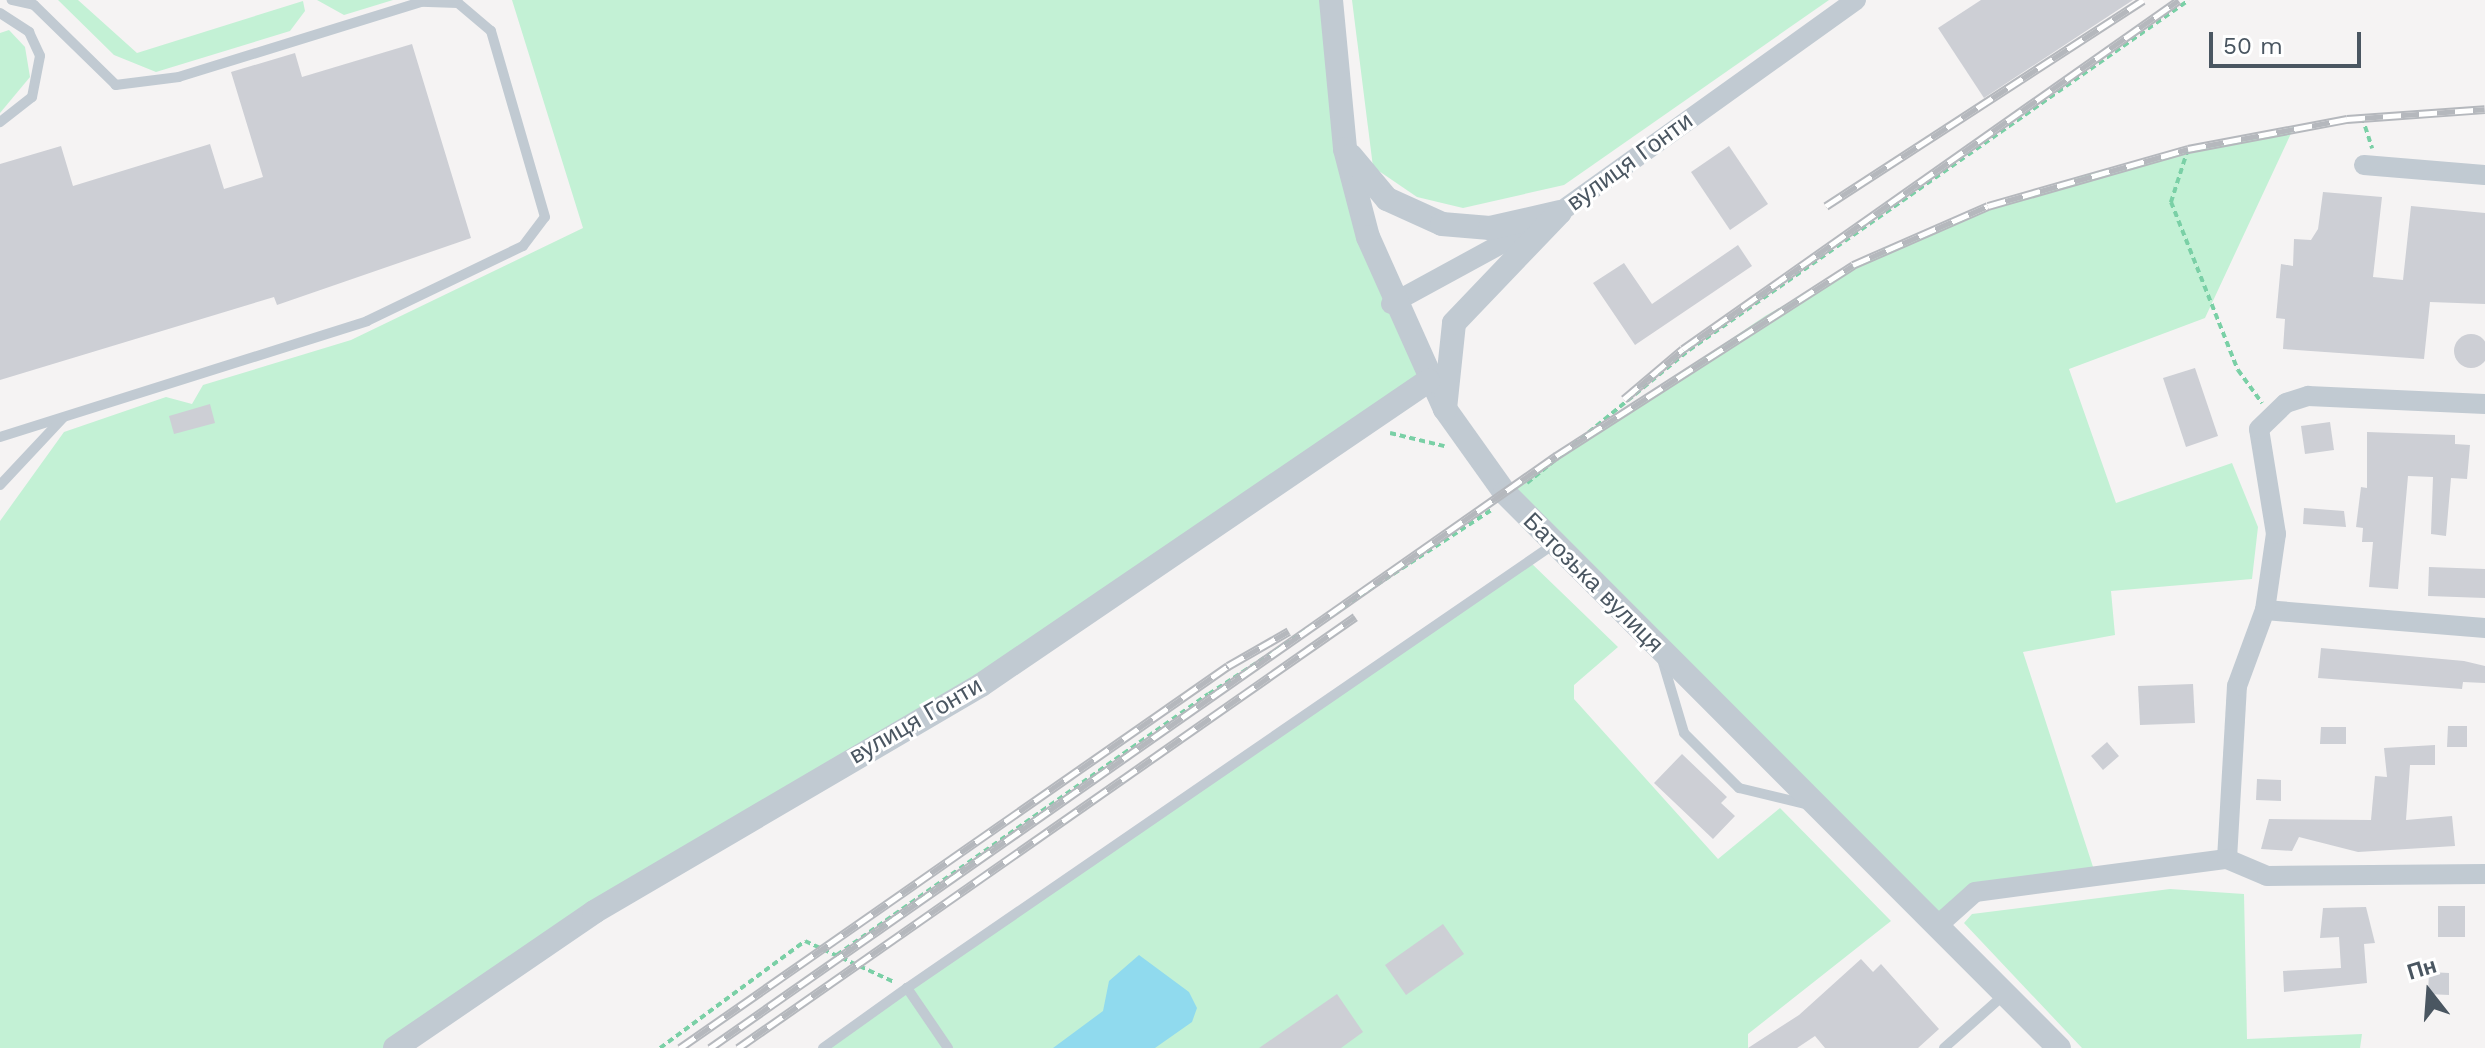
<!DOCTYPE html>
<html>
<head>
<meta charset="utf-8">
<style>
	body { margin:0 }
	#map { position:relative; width:2485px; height:1048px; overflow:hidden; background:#f5f3f3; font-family:"Work Sans",sans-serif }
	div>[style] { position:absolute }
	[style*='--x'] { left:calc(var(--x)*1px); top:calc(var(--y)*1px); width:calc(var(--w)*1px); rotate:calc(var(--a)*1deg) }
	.green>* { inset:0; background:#c3f1d5 }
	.water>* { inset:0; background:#90daee }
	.building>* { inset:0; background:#cdcfd5 }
	.round { border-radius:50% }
	.path>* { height:4px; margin-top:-2px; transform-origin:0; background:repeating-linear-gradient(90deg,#7ad0a6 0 6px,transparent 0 10px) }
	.service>* { height:10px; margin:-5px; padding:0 5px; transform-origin:5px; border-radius:5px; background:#c1cad2 }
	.minor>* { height:20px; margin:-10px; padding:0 10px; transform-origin:10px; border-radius:10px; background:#c1cad2 }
	.tertiary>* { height:24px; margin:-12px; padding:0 12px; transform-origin:12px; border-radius:12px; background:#c1cad2 }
	.rail>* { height:9px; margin-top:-4.5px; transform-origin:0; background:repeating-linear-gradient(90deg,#fff 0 18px,#b5b8bd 0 36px); box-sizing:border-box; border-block:2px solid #b5b8bd }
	span { translate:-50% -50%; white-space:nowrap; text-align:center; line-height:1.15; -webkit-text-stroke:6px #fff; paint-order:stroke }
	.street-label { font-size:24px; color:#4a5661 }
	.north { position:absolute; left:2389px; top:952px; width:80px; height:80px; -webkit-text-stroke:6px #fff; paint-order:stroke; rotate:343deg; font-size:22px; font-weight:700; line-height:32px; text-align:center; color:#4a5661 }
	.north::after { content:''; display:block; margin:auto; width:28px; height:36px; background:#4a5661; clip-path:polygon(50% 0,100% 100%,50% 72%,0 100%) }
	.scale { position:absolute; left:2209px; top:32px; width:152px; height:36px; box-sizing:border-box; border:4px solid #4a5661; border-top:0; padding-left:10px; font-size:24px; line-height:28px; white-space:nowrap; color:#4a5661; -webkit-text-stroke:6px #fff; paint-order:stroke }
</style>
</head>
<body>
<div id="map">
	<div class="green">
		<i style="clip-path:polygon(58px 0,78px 0,137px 53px,303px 1px,305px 11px,290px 31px,156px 72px,114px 55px)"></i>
		<i style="clip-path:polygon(317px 0,393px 0,344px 15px)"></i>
		<i style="clip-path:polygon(512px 0,1331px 0,1345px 149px,1428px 381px,981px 685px,395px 1048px,0 1048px,0 521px,64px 432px,166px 397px,192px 404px,203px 385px,351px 340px,583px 228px)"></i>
		<i style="clip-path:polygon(1352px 0,1829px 0,1564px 185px,1463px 208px,1417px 197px,1373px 167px)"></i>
		<i style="clip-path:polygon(9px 30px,25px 47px,30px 77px,0 113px,0 33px)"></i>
		<i style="clip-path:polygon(2294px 127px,2205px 318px,2069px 369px,2116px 503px,2232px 463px,2258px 527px,2252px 579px,2111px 591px,2115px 635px,2023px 652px,2096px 876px,1975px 892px,1937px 926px,1505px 493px,1765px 316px,1886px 248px,2086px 175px)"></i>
		<i style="clip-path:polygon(1529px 561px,1618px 647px,1574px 685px,1574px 699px,1718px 859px,1780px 808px,1891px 921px,1748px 1034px,1748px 1048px,823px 1048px)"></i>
		<i style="clip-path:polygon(2170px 889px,2244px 894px,2247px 1039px,2362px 1034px,2360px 1048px,2082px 1048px,1964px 923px,1972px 914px)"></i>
	</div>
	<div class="water">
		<i style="clip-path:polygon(1139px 955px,1189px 992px,1197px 1008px,1192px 1022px,1155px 1048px,1053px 1048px,1103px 1011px,1109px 981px)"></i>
	</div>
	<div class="building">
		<i style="clip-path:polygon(1981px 0,2133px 0,1984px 98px,1938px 28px)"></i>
		<i style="clip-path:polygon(412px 44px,471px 238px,277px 305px,274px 297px,0 380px,0 164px,61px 146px,73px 186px,210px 144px,224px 189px,263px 177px,231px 72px,295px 53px,302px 77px)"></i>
		<i style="clip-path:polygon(1729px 146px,1768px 204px,1730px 230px,1691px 172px)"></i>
		<i style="clip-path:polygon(2323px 192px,2382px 197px,2373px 277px,2403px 280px,2411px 206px,2485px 213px,2485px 304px,2430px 302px,2424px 359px,2283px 349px,2285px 319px,2276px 318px,2281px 264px,2293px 266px,2294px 239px,2311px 240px,2318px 229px)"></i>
		<i style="clip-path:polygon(1738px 245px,1752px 266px,1635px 345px,1593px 283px,1624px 263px,1652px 304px)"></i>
		<i class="round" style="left:2454px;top:334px;width:34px;height:34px"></i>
		<i style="clip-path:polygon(2195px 368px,2218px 436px,2186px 447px,2163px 378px)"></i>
		<i style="clip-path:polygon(210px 404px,215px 423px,174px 434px,169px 416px)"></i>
		<i style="clip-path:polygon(2330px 422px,2334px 450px,2305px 454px,2301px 426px)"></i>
		<i style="clip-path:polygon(2367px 432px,2455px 435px,2455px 444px,2470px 445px,2467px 479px,2451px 478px,2446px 536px,2431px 534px,2433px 477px,2408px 476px,2398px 589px,2369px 587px,2373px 542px,2362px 542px,2363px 528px,2356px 527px,2361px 487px,2367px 488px)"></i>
		<i style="clip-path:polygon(2304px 508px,2344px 511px,2346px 527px,2303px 524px)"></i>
		<i style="clip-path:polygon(2429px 567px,2485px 569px,2485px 598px,2428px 596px)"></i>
		<i style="clip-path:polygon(2321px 648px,2464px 661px,2485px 666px,2485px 683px,2463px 682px,2462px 689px,2318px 678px)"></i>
		<i style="clip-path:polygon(2193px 684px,2195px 723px,2140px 725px,2138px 686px)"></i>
		<i style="clip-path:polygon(2448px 726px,2467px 726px,2467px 747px,2447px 747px)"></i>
		<i style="clip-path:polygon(2321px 727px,2346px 727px,2346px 744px,2320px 744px)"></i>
		<i style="clip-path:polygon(2107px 742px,2119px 756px,2103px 770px,2091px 756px)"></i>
		<i style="clip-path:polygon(2435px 745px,2435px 765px,2410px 765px,2406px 820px,2452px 816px,2455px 846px,2358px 852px,2299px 837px,2292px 851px,2261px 849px,2269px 819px,2371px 820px,2375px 776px,2387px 777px,2384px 748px)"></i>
		<i style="clip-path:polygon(1682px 754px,1727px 797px,1721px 803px,1735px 816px,1713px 839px,1654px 783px)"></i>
		<i style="clip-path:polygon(2257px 779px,2281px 780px,2281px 801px,2256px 800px)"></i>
		<i style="clip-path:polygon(2438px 906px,2465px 906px,2465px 937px,2438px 937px)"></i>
		<i style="clip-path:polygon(2366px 907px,2375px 943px,2364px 944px,2367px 983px,2284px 992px,2283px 971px,2341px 968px,2339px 937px,2320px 938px,2323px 908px)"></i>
		<i style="clip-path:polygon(1443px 924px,1464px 954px,1406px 995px,1385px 965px)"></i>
		<i style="clip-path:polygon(1861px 959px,1873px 972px,1881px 964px,1939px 1029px,1918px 1048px,1825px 1048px,1815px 1036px,1797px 1048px,1748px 1048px,1799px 1015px)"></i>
		<i style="clip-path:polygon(2429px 972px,2449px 973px,2449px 995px,2428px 994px)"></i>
		<i style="clip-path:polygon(1337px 994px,1363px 1032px,1341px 1048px,1259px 1048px)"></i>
	</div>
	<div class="path">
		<i style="--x:2362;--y:117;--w:33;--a:72"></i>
		<i style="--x:2188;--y:149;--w:56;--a:107.8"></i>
		<i style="--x:2171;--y:202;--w:181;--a:68.3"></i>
		<i style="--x:2238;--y:370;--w:41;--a:54"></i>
		<i style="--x:1390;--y:433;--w:56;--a:13.5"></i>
		<i style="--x:1527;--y:483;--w:210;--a:-39.4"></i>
		<i style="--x:1689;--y:350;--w:610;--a:-34.99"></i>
		<i style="--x:837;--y:955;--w:454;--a:-35.1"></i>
		<i style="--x:1209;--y:694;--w:337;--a:-33.1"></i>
		<i style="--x:660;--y:1048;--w:180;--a:-36.4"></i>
		<i style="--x:805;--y:941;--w:98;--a:24.7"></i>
	</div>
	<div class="service">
		<i style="--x:0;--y:13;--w:35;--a:33"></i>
		<i style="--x:29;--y:32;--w:26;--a:65"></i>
		<i style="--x:40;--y:56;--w:42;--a:101"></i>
		<i style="--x:32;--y:97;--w:41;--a:142"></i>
		<i style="--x:0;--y:437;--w:385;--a:-17.5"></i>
		<i style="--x:367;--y:321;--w:173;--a:-25.7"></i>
		<i style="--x:523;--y:246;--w:36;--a:-53"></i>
		<i style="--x:545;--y:217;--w:194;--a:-106.2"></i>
		<i style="--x:491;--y:31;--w:43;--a:-139.7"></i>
		<i style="--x:458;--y:3;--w:37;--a:-178"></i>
		<i style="--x:421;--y:2;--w:253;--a:162.8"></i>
		<i style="--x:179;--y:77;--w:64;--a:172.8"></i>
		<i style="--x:116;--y:85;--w:115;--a:-135.7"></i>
		<i style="--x:34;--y:5;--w:23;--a:-167"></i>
		<i style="--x:0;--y:485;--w:92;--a:-46.8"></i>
		<i style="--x:1662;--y:659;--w:77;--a:73.4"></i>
		<i style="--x:1684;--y:733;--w:78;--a:45"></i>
		<i style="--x:1739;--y:788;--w:73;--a:13.5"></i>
		<i style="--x:823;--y:1048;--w:103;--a:-35.5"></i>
		<i style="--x:948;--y:1048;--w:73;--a:-124.3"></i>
		<i style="--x:907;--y:988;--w:785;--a:-34.46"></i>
		<i style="--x:1944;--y:1048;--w:81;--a:-41.5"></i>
	</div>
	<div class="minor">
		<i style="--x:2364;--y:165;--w:121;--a:4.7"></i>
		<i style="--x:1391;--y:304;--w:192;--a:-28.6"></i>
		<i style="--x:1560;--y:212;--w:364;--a:-35.6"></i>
		<i style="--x:2265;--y:610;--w:221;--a:4.7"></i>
		<i style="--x:2227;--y:859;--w:173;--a:-86.7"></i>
		<i style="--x:2237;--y:686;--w:81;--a:-69.8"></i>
		<i style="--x:2265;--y:610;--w:77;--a:-81.8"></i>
		<i style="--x:2276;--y:534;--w:106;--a:-99.2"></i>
		<i style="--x:2259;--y:429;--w:37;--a:-44"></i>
		<i style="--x:2286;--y:403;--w:23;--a:-18"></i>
		<i style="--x:2308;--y:396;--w:177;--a:2.6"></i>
		<i style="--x:1937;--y:926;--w:51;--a:-41.8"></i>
		<i style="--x:1975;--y:892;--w:254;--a:-7.5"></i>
		<i style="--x:2227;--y:859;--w:43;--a:23"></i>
		<i style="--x:2267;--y:876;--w:218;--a:-0.5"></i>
	</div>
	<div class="tertiary">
		<i style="--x:1331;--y:0;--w:150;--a:84.6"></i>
		<i style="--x:1345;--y:149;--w:91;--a:75.4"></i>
		<i style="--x:1368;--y:237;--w:188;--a:65.9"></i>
		<i style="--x:1445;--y:409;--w:103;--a:54.5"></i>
		<i style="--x:1505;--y:493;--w:784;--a:45.05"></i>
		<i style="--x:1351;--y:156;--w:56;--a:50.1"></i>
		<i style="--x:1387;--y:199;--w:60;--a:24.4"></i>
		<i style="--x:1442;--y:224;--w:48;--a:4.8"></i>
		<i style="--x:1490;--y:228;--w:72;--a:-12.9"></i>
		<i style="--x:1445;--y:409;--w:86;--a:-84"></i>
		<i style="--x:1454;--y:323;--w:152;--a:-46.3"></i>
		<i style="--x:395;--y:1048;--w:241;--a:-34.3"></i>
		<i style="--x:594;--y:912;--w:449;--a:-30.4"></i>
		<i style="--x:981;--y:685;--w:541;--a:-34.22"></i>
	</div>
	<div class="rail">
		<i style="--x:1826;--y:206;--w:378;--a:-33"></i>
		<i style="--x:1624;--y:399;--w:77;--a:-40.3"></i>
		<i style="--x:1683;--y:349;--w:606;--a:-35.13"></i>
		<i style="--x:680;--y:1048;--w:668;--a:-34.88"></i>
		<i style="--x:1228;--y:666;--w:70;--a:-29.8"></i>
		<i style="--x:710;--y:1048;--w:1033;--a:-34.98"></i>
		<i style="--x:1556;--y:456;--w:353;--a:-32.7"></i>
		<i style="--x:1853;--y:265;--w:147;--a:-23.6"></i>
		<i style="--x:1988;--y:206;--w:208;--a:-15.9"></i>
		<i style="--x:2188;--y:149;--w:162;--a:-10.7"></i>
		<i style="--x:2347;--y:119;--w:138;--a:-4.1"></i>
		<i style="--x:738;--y:1048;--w:753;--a:-34.94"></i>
	</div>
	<div class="street-label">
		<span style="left:1630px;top:162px;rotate:-36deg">вулиця Гонти</span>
		<span style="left:1593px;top:583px;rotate:45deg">Батозька вулиця</span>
		<span style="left:916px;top:721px;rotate:-30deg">вулиця Гонти</span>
	</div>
	<div class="north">Пн</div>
	<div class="scale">50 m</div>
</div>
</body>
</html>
